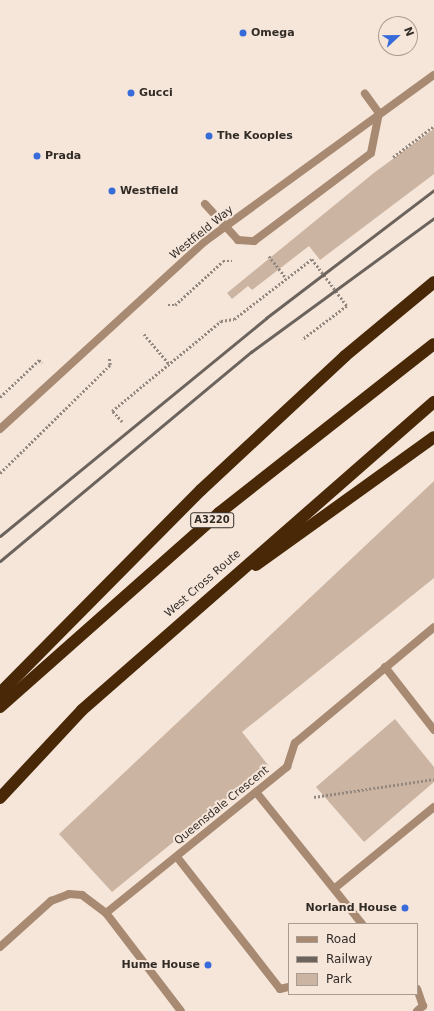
<!DOCTYPE html>
<html>
<head>
<meta charset="utf-8">
<style>
	body { margin:0 }
	#map { position:relative; width:434px; height:1011px; overflow:hidden; background:#f6e6da; font-family:"DejaVu Sans",sans-serif }
	div>[style] { position:absolute }
	[style*='--x'] { left:calc(var(--x)*1px); top:calc(var(--y)*1px); width:calc(var(--w)*1px); rotate:calc(var(--a)*1deg) }
	.green>* { inset:0; background:#cbb4a1 }
	.path>* { height:2.5px; margin-top:-1.25px; transform-origin:0; background:repeating-linear-gradient(90deg,#938880 0 2px,transparent 0 4px) }
	.lane>* { height:8px; margin:-4px; padding:0 4px; transform-origin:4px; border-radius:4px; background:#a88a72 }
	.street>* { height:8px; margin:-4px; padding:0 4px; transform-origin:4px; border-radius:4px; background:#a88a72 }
	.highway>* { height:12px; margin:-6px; padding:0 6px; transform-origin:6px; border-radius:6px; background:#482806 }
	.rail>* { height:3px; margin:-1.5px; padding:0 1.5px; transform-origin:1.5px; border-radius:1.5px; background:#6c635c }
	.dots>* { width:11px; height:11px; translate:-50% -50%; box-sizing:border-box; border:2px solid #f6e6da; border-radius:50% }
	span { translate:-50% -50%; white-space:nowrap; text-align:center; line-height:1.15; -webkit-text-stroke:4px #f6e6da; paint-order:stroke }
	.shield-label span { padding:1px 3px; background:#f6e6da; border:1px solid; border-radius:3px; -webkit-text-stroke-width:0 }
	.shield-label { font-size:10px; color:#322c27; font-weight:700 }
	.poi-label { font-size:11px; color:#322c27; font-weight:700 }
	.left { translate:0 -50%; text-align:left }
	.right { translate:-100% -50%; text-align:right }
	.street-label { font-size:11px; color:#322c27 }
	.legend { position:absolute; left:288px; top:923px; width:130px; height:72px; box-sizing:border-box; background:#f6e6da; border:1px solid #a89c92; margin:0; padding:5px 7px; list-style:none; font-size:12px; color:#322c27 }
	.legend li { display:flex; align-items:center; gap:8px; height:20px }
	.legend b { width:20px; border:1px solid #a89c92 }
	.north { position:absolute; left:378px; top:16px; width:40px; height:40px; box-sizing:border-box; background:#f6e6da; border:1px solid #a89c92; border-radius:50%; rotate:68deg; font-size:11px; font-weight:700; line-height:16px; text-align:center; color:#322c27 }
	.north::after { content:''; display:block; margin:auto; width:14px; height:18px; background:#376bda; clip-path:polygon(50% 0,100% 100%,50% 72%,0 100%) }
</style>
</head>
<body>
<div id="map">
	<div class="green">
		<i style="clip-path:polygon(434px 129px,434px 174px,320px 260px,309px 246px,252px 290px,248px 286px,232px 299px,227px 293px,375px 172px)"></i>
		<i style="clip-path:polygon(434px 481px,434px 578px,242px 732px,268px 765px,112px 892px,59px 834px)"></i>
		<i style="clip-path:polygon(395px 719px,434px 767px,434px 782px,364px 842px,316px 787px)"></i>
	</div>
	<div class="path">
		<i style="--x:393;--y:157;--w:51;--a:-37.1"></i>
		<i style="--x:269;--y:256;--w:28;--a:52"></i>
		<i style="--x:168;--y:305;--w:7;--a:0"></i>
		<i style="--x:175;--y:305;--w:65;--a:-42.5"></i>
		<i style="--x:223;--y:261;--w:9;--a:0"></i>
		<i style="--x:144;--y:334;--w:39;--a:50"></i>
		<i style="--x:0;--y:397;--w:54;--a:-43.5"></i>
		<i style="--x:39;--y:360;--w:4;--a:45"></i>
		<i style="--x:122;--y:422;--w:15;--a:-132"></i>
		<i style="--x:112;--y:411;--w:141;--a:-39.5"></i>
		<i style="--x:221;--y:321;--w:13;--a:-9"></i>
		<i style="--x:234;--y:319;--w:98;--a:-37.6"></i>
		<i style="--x:312;--y:259;--w:59;--a:53.3"></i>
		<i style="--x:347;--y:306;--w:56;--a:142.9"></i>
		<i style="--x:0;--y:473;--w:154;--a:-44.5"></i>
		<i style="--x:110;--y:365;--w:7;--a:-98"></i>
		<i style="--x:314;--y:797;--w:121;--a:-8.5"></i>
	</div>
	<div class="lane">
		<i style="--x:205;--y:204;--w:49;--a:47.5"></i>
		<i style="--x:238;--y:240;--w:16;--a:4"></i>
		<i style="--x:254;--y:241;--w:146;--a:-36.9"></i>
		<i style="--x:371;--y:153;--w:41;--a:-78.7"></i>
		<i style="--x:379;--y:113;--w:24;--a:-126"></i>
		<i style="--x:385;--y:667;--w:80;--a:52.1"></i>
		<i style="--x:256;--y:792;--w:169;--a:51.2"></i>
		<i style="--x:177;--y:857;--w:167;--a:52"></i>
		<i style="--x:280;--y:989;--w:9;--a:-13"></i>
		<i style="--x:335;--y:888;--w:128;--a:-39.3"></i>
		<i style="--x:417;--y:1011;--w:8;--a:-40"></i>
		<i style="--x:423;--y:1006;--w:18;--a:-109"></i>
	</div>
	<div class="street">
		<i style="--x:0;--y:429;--w:277;--a:-42.5"></i>
		<i style="--x:204;--y:242;--w:284;--a:-36"></i>
		<i style="--x:106;--y:913;--w:233;--a:-38.9"></i>
		<i style="--x:287;--y:767;--w:25;--a:-72"></i>
		<i style="--x:295;--y:743;--w:181;--a:-39.8"></i>
		<i style="--x:0;--y:947;--w:69;--a:-42"></i>
		<i style="--x:51;--y:901;--w:19;--a:-21"></i>
		<i style="--x:69;--y:894;--w:13;--a:4"></i>
		<i style="--x:82;--y:895;--w:30;--a:37"></i>
		<i style="--x:106;--y:913;--w:123;--a:52.6"></i>
	</div>
	<div class="highway">
		<i style="--x:256;--y:565;--w:219;--a:-35.7"></i>
		<i style="--x:0;--y:693;--w:286;--a:-45.3"></i>
		<i style="--x:201;--y:490;--w:197;--a:-42.9"></i>
		<i style="--x:345;--y:356;--w:116;--a:-39.7"></i>
		<i style="--x:0;--y:707;--w:293;--a:-41.5"></i>
		<i style="--x:219;--y:513;--w:273;--a:-38.2"></i>
		<i style="--x:0;--y:798;--w:120;--a:-47"></i>
		<i style="--x:82;--y:710;--w:468;--a:-41.2"></i>
	</div>
	<div class="rail">
		<i style="--x:0;--y:536;--w:344;--a:-39.3"></i>
		<i style="--x:266;--y:318;--w:211;--a:-37.3"></i>
		<i style="--x:0;--y:561;--w:327;--a:-39.8"></i>
		<i style="--x:251;--y:352;--w:227;--a:-36.2"></i>
	</div>
	<div class="dots">
		<i style="left:243px;top:33px;background:#376bda"></i>
		<i style="left:131px;top:93px;background:#376bda"></i>
		<i style="left:209px;top:136px;background:#376bda"></i>
		<i style="left:37px;top:156px;background:#376bda"></i>
		<i style="left:112px;top:191px;background:#376bda"></i>
		<i style="left:405px;top:908px;background:#376bda"></i>
		<i style="left:208px;top:965px;background:#376bda"></i>
	</div>
	<div class="shield-label">
		<span style="left:212px;top:520px">A3220</span>
	</div>
	<div class="poi-label">
		<span class="left" style="left:251px;top:33px">Omega</span>
		<span class="left" style="left:139px;top:93px">Gucci</span>
		<span class="left" style="left:217px;top:136px">The Kooples</span>
		<span class="left" style="left:45px;top:156px">Prada</span>
		<span class="left" style="left:120px;top:191px">Westfield</span>
		<span class="right" style="left:397px;top:908px">Norland House</span>
		<span class="right" style="left:200px;top:965px">Hume House</span>
	</div>
	<div class="street-label">
		<span style="left:202px;top:233px;rotate:-39deg">Westfield Way</span>
		<span style="left:203px;top:584px;rotate:-41deg">West Cross Route</span>
		<span style="left:222px;top:806px;rotate:-39deg">Queensdale Crescent</span>
	</div>
	<ul class="legend">
	<li><b style="height:5px;background:#a88a72"></b>Road</li>
	<li><b style="height:5px;background:#6c635c"></b>Railway</li>
	<li><b style="height:11px;background:#cbb4a1"></b>Park</li>
	</ul>
	<div class="north">N</div>
</div>
</body>
</html>
